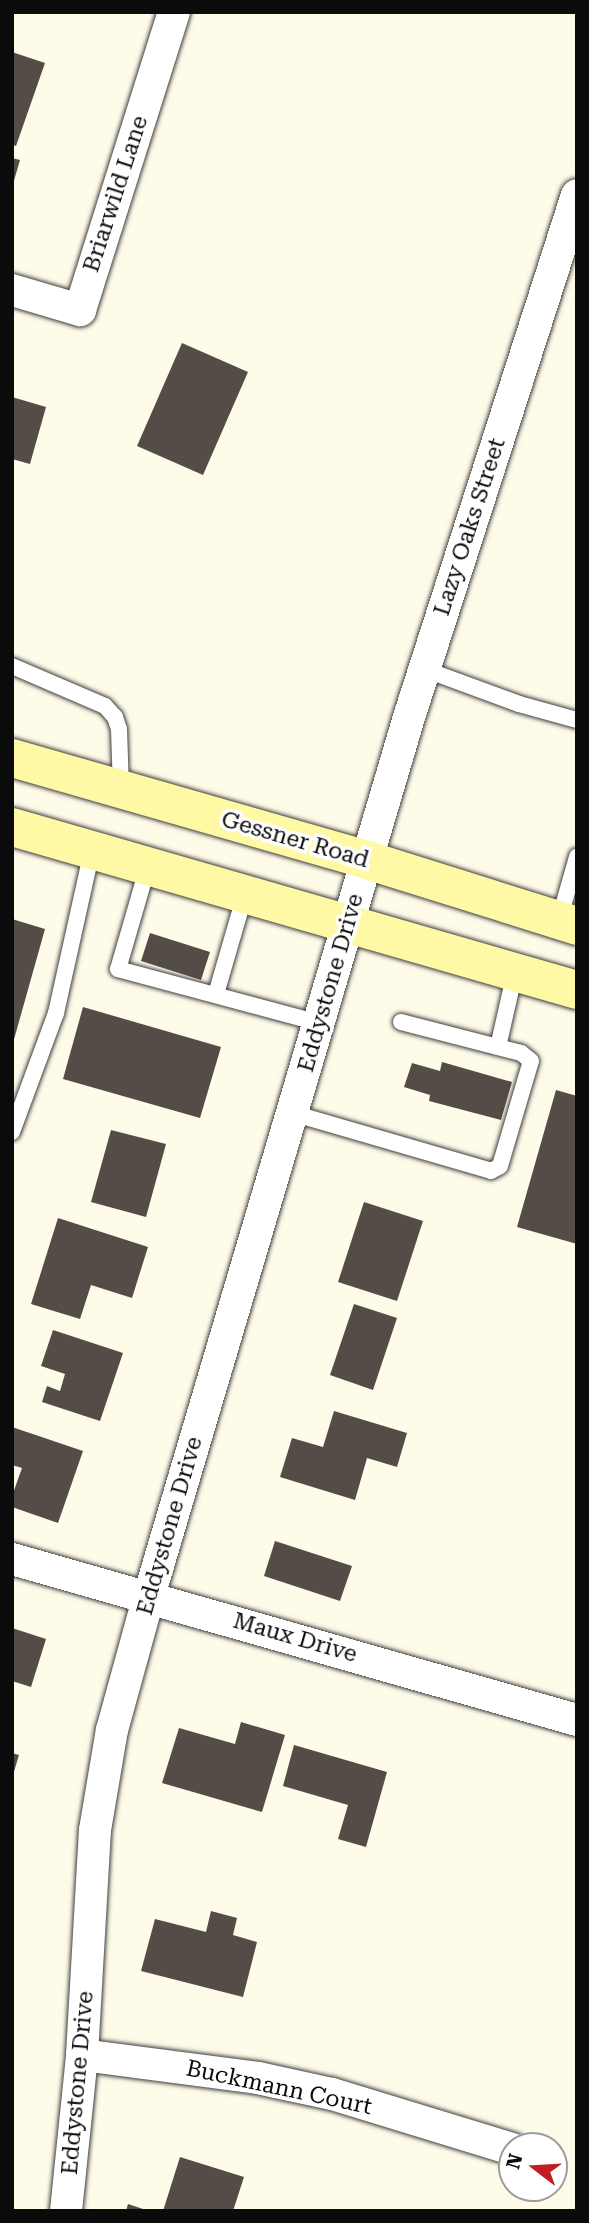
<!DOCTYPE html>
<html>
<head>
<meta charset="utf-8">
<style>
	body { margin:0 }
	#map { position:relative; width:589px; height:2223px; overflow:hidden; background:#fffbe9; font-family:"Roboto Serif",serif }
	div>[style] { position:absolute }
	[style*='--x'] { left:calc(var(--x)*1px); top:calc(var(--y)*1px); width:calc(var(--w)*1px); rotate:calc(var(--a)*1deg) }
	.building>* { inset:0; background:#544d47 }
	.roads { filter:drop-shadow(0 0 2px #3e3e3e) drop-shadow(0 0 2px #3e3e3e) }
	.lane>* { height:16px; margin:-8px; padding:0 8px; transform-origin:8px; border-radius:8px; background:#fff }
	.street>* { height:32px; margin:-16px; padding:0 16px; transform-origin:16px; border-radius:16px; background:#fff }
	.secondary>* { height:38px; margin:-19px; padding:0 19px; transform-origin:19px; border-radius:19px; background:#fff8a4 }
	span { translate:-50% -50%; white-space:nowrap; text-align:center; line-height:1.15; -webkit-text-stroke:7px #fff; paint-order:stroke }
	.street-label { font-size:23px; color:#0b0b0b }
	.frame { position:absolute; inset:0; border:14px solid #0b0b0b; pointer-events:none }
	.north { position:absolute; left:498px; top:2132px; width:70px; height:70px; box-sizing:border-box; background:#fff; border:2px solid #9d9d9d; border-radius:50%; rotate:287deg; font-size:19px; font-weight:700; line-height:28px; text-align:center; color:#0b0b0b }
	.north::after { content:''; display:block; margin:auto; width:24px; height:32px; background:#c01e20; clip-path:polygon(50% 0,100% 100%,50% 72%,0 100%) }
</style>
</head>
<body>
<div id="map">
	<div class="building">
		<i style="clip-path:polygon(12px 52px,45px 63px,16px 146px,12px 145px)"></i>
		<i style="clip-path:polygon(12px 158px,20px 160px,13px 184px,12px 183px)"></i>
		<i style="clip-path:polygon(182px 343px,248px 372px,203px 475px,137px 446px)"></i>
		<i style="clip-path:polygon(12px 397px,46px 407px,30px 464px,12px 459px)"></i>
		<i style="clip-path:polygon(12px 919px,45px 929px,13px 1043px,12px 1043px)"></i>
		<i style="clip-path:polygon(150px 933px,210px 952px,201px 980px,141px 961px)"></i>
		<i style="clip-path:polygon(83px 1007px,221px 1047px,200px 1118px,63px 1079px)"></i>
		<i style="clip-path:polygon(442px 1062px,512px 1082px,501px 1120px,429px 1101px,430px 1095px,404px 1087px,412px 1063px,440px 1071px)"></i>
		<i style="clip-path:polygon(556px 1090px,577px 1096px,577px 1244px,517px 1227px)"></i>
		<i style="clip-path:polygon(111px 1130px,166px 1144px,146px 1217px,91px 1202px)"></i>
		<i style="clip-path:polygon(364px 1202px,423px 1221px,397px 1301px,338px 1282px)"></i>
		<i style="clip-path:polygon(58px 1218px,148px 1247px,132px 1298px,91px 1285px,80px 1319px,31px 1304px)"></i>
		<i style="clip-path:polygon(354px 1304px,397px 1318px,373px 1390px,330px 1375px)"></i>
		<i style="clip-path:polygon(53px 1330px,123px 1353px,100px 1421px,42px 1402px,47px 1386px,60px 1391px,65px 1374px,41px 1366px)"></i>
		<i style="clip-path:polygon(334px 1411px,407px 1433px,397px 1467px,367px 1458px,355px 1500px,280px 1477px,292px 1438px,323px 1447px)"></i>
		<i style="clip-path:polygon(12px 1427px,83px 1451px,58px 1523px,12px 1507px,12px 1496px,22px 1468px,12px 1465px)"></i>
		<i style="clip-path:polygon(275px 1541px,352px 1566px,340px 1601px,264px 1576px)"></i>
		<i style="clip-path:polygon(12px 1628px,46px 1639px,31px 1687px,12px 1681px)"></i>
		<i style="clip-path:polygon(241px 1722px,285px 1735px,262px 1812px,162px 1783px,179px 1728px,235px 1744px)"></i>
		<i style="clip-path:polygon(294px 1745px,387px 1772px,366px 1847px,338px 1839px,348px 1805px,283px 1786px)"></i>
		<i style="clip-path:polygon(12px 1753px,19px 1755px,13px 1775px,12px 1775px)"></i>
		<i style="clip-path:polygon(211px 1911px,237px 1918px,233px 1935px,257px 1942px,243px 1997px,141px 1971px,155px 1919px,206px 1932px)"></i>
		<i style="clip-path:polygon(180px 2157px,244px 2177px,233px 2211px,163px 2211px)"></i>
		<i style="clip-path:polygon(128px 2204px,146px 2210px,146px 2211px,126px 2211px)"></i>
	</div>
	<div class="roads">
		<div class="lane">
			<i style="--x:12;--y:666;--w:101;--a:23.3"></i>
			<i style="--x:105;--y:706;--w:15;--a:48"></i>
			<i style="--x:115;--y:717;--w:13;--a:72"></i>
			<i style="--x:119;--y:729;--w:60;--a:88.1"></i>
			<i style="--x:424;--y:669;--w:101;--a:20.2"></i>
			<i style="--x:519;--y:704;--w:60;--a:15.4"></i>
			<i style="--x:148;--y:866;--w:107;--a:106.2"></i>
			<i style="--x:118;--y:969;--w:208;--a:15"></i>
			<i style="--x:559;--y:920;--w:66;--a:-74.1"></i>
			<i style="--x:216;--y:994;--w:104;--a:-73.8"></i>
			<i style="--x:498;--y:1047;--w:77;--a:-77.2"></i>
			<i style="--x:292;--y:1113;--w:207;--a:16.2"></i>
			<i style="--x:491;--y:1171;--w:10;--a:-29"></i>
			<i style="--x:500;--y:1166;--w:109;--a:-73.6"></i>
			<i style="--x:531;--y:1061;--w:13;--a:-141"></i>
			<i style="--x:521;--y:1053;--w:124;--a:-165.5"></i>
			<i style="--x:12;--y:1132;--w:127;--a:-69.7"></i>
			<i style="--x:56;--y:1013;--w:167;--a:-77.5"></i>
		</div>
		<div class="street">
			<i style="--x:12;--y:290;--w:71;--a:16.4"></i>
			<i style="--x:80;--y:310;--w:312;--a:-72.5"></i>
			<i style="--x:12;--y:1559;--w:587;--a:15.91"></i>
			<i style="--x:82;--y:2055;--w:177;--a:7.4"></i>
			<i style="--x:258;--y:2078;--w:76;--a:12.2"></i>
			<i style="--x:332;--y:2094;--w:188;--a:17"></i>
			<i style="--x:66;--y:2211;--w:157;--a:-84.1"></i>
			<i style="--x:82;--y:2055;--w:225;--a:-86.7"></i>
			<i style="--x:95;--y:1830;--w:101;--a:-80.4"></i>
			<i style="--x:112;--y:1730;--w:139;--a:-74.6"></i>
			<i style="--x:149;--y:1596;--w:920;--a:-73.52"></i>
			<i style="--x:410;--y:714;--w:545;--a:-72.16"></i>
		</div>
		<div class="secondary">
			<i style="--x:12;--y:758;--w:369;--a:16"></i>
			<i style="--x:367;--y:860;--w:220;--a:17.4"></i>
			<i style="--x:12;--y:827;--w:588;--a:16.09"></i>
		</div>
	</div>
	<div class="street-label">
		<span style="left:116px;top:194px;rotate:-72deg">Briarwild Lane</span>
		<span style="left:470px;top:527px;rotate:-72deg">Lazy Oaks Street</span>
		<span style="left:295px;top:840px;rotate:16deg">Gessner Road</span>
		<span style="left:331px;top:983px;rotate:-74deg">Eddystone Drive</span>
		<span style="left:170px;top:1526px;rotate:-74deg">Eddystone Drive</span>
		<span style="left:295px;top:1638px;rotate:16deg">Maux Drive</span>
		<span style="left:78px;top:2083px;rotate:-85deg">Eddystone Drive</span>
		<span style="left:279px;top:2088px;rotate:12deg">Buckmann Court</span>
	</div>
	<div class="frame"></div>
	<div class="north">N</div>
</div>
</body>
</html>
